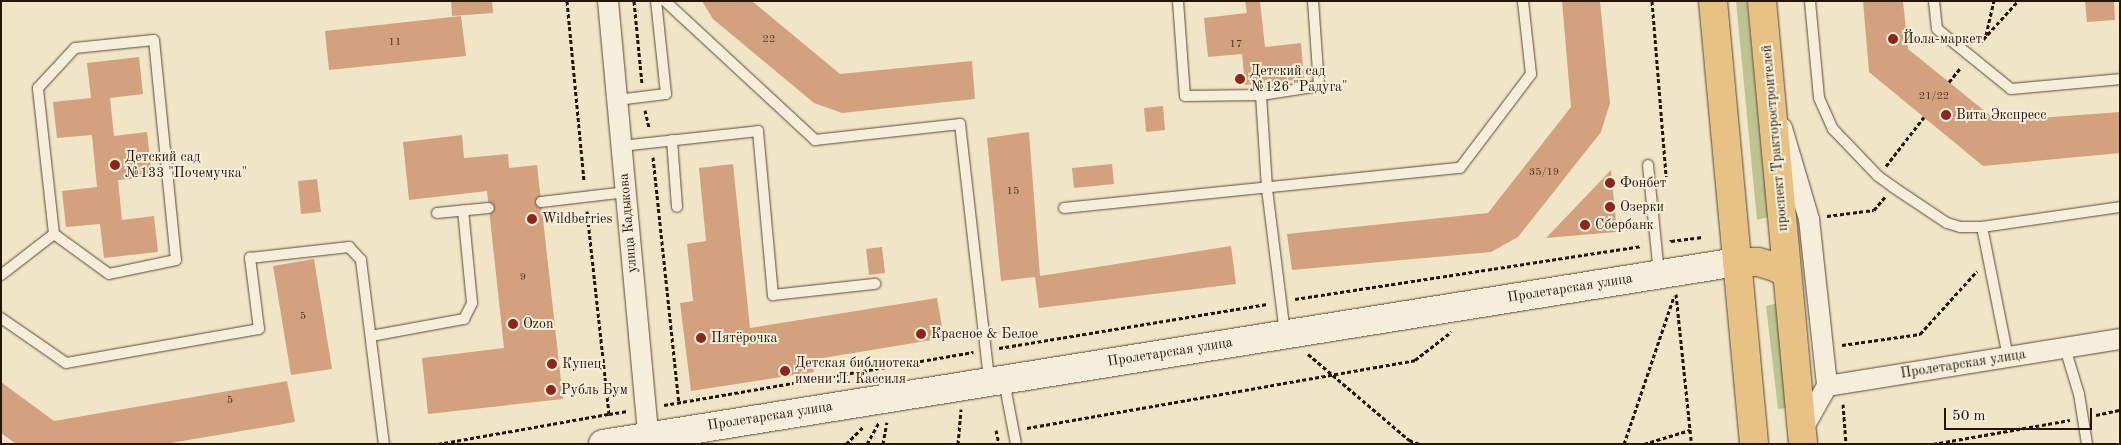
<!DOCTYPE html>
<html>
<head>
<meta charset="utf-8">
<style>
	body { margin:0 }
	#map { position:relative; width:2121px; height:445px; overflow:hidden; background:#f1e5c7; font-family:"Old Standard TT",serif }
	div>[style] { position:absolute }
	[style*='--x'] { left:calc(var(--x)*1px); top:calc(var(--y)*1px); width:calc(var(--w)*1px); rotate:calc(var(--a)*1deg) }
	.green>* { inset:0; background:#bec392 }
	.building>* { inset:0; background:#d4a17e }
	.path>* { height:3px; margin-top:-1.5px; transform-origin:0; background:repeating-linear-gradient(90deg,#251505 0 4px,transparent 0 6.5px) }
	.roads { filter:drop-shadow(0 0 1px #584936) drop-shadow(0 0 1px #584936) }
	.lane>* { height:10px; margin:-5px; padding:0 5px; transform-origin:5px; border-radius:5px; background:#f6eedb }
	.street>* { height:20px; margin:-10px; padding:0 10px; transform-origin:10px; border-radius:10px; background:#f6eedb }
	.secondary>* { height:28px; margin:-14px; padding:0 14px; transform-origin:14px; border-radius:14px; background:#f6eedb }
	.primary>* { height:28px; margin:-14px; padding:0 14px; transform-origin:14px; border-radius:14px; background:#e8c284 }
	.dots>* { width:14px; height:14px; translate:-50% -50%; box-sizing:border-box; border:2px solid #f6eedb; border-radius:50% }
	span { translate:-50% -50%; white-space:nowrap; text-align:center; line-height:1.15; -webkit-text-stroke:4px #f6eedb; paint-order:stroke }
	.number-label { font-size:11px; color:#513823 }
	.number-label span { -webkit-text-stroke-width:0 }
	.poi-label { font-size:14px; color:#251505 }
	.left { translate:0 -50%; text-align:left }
	.street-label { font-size:14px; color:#251505 }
	.frame { position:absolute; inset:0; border:2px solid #251505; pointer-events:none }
	.scale { position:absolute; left:1944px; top:408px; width:148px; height:22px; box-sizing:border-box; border:2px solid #251505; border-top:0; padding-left:6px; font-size:15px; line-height:18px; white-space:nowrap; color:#251505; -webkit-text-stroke:4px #f6eedb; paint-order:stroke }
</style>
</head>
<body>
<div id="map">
	<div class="green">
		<i style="clip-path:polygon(1736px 1px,1747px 1px,1768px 217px,1757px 220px)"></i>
		<i style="clip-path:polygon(1778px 303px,1787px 408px,1778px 409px,1766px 306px)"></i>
	</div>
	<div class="building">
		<i style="clip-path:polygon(451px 1px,492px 1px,493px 13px,452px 16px)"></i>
		<i style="clip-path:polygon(702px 1px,752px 1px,840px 74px,972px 61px,975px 99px,842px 113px,814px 103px,713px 19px)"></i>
		<i style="clip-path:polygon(1245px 1px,1260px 1px,1265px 47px,1301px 43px,1304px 79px,1245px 85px,1242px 54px,1208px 57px,1204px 18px,1247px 13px)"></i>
		<i style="clip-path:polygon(1562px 1px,1600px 1px,1610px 103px,1601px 132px,1518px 237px,1491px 252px,1292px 270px,1287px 234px,1488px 213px,1571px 107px)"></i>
		<i style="clip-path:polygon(1863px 1px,1903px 1px,1908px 49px,1997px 121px,2120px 112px,2120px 153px,1983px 166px,1869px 72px)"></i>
		<i style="clip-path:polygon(2085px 1px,2114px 1px,2115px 20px,2087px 22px)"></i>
		<i style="clip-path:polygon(461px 16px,466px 56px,329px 70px,325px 31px)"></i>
		<i style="clip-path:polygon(139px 57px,143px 94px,110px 98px,114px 136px,147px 132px,152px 177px,118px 180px,122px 220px,154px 216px,158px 252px,104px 258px,100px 224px,66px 227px,62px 191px,97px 187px,92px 135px,57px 138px,53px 102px,91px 98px,87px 63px)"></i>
		<i style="clip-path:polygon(1163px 106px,1165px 130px,1146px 132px,1144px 108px)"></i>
		<i style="clip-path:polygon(1029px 132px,1040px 276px,1231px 246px,1236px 284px,1039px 308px,1035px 277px,1001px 281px,987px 138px)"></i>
		<i style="clip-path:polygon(462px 135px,464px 158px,508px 154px,509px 168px,537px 165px,563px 399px,428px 414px,422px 358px,504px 348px,487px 191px,409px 200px,403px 142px)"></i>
		<i style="clip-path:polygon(733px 164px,750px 328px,937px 298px,944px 338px,811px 360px,814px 372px,691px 391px,680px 303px,693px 301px,687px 244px,706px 241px,699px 168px)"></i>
		<i style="clip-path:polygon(1112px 164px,1114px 184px,1074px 188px,1072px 168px)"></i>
		<i style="clip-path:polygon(1611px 170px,1617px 232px,1546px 238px)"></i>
		<i style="clip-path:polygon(317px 179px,321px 212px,301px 214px,298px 181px)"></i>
		<i style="clip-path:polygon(882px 247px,885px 273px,869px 275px,866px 249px)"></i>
		<i style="clip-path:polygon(314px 259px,332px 369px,291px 375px,273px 266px)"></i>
		<i style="clip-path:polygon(287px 381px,295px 422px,165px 444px,16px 444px,1px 433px,1px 382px,54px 421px)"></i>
	</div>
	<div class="path">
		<i style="--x:567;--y:1;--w:182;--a:84.6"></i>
		<i style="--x:634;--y:1;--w:83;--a:84.5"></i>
		<i style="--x:1652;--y:1;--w:176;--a:85.4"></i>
		<i style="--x:1986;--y:35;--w:35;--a:-77"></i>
		<i style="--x:1979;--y:44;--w:58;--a:-47.8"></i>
		<i style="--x:1949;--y:82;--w:19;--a:-51"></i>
		<i style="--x:645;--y:110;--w:18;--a:77"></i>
		<i style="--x:653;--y:157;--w:248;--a:84"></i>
		<i style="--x:1886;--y:166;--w:62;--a:-52.2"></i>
		<i style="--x:1827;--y:216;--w:47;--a:-7.3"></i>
		<i style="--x:1874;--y:210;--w:17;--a:-50"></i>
		<i style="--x:1671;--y:239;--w:2;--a:90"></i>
		<i style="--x:1671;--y:241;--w:32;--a:-7"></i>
		<i style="--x:1676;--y:294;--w:147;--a:84.1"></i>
		<i style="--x:1295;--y:299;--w:351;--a:-8.7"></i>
		<i style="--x:1842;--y:345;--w:79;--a:-8"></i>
		<i style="--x:1920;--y:334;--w:85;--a:-47.9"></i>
		<i style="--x:999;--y:348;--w:272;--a:-9.3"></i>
		<i style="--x:1308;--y:354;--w:133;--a:40.4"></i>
		<i style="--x:1409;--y:440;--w:12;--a:20"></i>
		<i style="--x:1843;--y:404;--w:40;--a:85.7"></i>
		<i style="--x:664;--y:405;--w:314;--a:-9.7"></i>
		<i style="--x:609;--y:414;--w:19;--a:-9"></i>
		<i style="--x:2096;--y:415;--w:25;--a:-12"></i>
		<i style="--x:1027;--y:428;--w:394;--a:-9.9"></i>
		<i style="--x:1415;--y:360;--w:46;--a:-37.9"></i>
		<i style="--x:996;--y:430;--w:14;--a:78"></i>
		<i style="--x:438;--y:444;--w:174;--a:-10"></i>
		<i style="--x:609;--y:414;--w:204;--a:-96.2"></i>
		<i style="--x:846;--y:444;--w:25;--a:-45"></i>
		<i style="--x:867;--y:444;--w:25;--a:-61"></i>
		<i style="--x:883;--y:444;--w:22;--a:-80"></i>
		<i style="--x:958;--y:444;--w:35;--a:-85"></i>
		<i style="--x:1624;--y:444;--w:156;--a:-71.3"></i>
		<i style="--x:1644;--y:444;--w:48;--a:-16.9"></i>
		<i style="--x:1933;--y:444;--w:139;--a:-9.9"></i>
	</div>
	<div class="roads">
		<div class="lane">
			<i style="--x:665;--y:1;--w:205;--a:42.8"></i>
			<i style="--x:815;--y:140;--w:146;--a:-6.3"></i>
			<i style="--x:960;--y:124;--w:258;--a:83.5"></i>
			<i style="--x:1178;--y:1;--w:95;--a:85.8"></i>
			<i style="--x:1185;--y:96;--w:76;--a:-0.8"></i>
			<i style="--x:1261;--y:95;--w:59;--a:-8.8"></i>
			<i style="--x:1319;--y:86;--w:85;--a:-94"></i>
			<i style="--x:1810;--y:1;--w:97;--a:84.7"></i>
			<i style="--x:1819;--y:98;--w:34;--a:66"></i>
			<i style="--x:1833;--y:129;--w:65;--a:46.2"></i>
			<i style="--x:1878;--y:176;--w:19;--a:36"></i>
			<i style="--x:1893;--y:187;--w:65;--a:33.7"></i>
			<i style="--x:1947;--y:223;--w:14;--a:17"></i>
			<i style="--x:1960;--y:227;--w:22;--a:0"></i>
			<i style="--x:1982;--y:227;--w:139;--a:-8.2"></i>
			<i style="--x:1934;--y:1;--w:28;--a:84"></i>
			<i style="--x:1937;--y:29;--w:95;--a:39"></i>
			<i style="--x:2011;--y:89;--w:109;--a:-5.2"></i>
			<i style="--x:154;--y:40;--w:221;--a:84.3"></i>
			<i style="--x:176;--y:260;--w:68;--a:168.2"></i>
			<i style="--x:109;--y:274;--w:68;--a:-144"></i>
			<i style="--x:54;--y:234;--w:147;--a:-96.3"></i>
			<i style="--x:38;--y:88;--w:54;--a:-47.2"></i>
			<i style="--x:75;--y:48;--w:79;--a:-5.8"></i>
			<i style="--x:1261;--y:95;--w:94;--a:86.3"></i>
			<i style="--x:1267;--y:189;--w:145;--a:82.9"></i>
			<i style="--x:617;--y:100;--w:49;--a:-7"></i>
			<i style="--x:666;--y:94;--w:94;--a:-96.1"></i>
			<i style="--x:672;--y:140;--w:67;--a:85.7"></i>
			<i style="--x:621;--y:146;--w:138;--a:-6.2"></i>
			<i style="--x:758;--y:131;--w:165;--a:84.8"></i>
			<i style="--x:773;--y:295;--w:103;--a:-6.2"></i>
			<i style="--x:1648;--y:165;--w:109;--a:84.2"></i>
			<i style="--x:541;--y:202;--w:86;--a:-6.7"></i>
			<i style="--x:1064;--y:208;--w:398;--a:-5.8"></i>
			<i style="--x:1460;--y:168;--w:118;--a:-52.9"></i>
			<i style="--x:1531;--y:74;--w:73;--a:-96.3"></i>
			<i style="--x:437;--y:213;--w:52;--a:-5.5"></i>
			<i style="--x:1982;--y:227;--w:133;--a:78.7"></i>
			<i style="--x:1;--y:275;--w:67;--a:-37.7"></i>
			<i style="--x:1;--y:318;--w:79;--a:34.7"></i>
			<i style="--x:66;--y:363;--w:196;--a:-10"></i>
			<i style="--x:259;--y:329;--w:72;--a:-97.2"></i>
			<i style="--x:250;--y:258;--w:100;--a:-6.3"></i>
			<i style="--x:349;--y:247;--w:18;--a:47"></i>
			<i style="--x:361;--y:260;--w:185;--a:82.9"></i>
			<i style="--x:371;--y:336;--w:95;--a:-10.4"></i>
			<i style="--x:464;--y:319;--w:18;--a:-63"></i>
			<i style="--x:472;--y:303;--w:93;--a:-95.5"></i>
			<i style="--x:2065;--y:348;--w:48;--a:73.1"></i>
			<i style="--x:2079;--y:394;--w:51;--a:80.9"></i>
			<i style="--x:1004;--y:381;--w:64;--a:79.2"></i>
		</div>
		<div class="street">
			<i style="--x:608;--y:1;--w:445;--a:84.7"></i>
			<i style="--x:1782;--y:128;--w:95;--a:73.5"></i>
			<i style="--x:1809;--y:219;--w:168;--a:83.8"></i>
			<i style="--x:1827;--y:386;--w:297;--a:-9.1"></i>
			<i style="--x:1802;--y:430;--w:51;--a:-60.4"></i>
		</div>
		<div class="secondary">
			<i style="--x:603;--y:444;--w:1149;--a:-9.12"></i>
		</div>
		<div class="primary">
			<i style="--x:1713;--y:1;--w:445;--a:84.7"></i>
			<i style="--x:1762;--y:1;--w:445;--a:84.7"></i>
			<i style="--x:1737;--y:262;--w:21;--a:0"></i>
			<i style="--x:1758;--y:262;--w:18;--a:16"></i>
			<i style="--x:1775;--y:267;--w:14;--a:30"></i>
		</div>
	</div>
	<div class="dots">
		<i style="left:1893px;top:39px;background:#8f2418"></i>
		<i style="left:1240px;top:79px;background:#8f2418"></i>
		<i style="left:1946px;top:115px;background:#8f2418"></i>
		<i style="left:115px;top:165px;background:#8f2418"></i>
		<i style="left:1610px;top:183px;background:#8f2418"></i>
		<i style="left:1610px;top:207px;background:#8f2418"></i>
		<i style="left:532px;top:219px;background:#8f2418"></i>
		<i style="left:1585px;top:225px;background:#8f2418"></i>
		<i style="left:513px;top:324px;background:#8f2418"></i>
		<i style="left:921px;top:334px;background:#8f2418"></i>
		<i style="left:701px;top:338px;background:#8f2418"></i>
		<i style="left:552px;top:364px;background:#8f2418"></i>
		<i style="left:785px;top:371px;background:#8f2418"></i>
		<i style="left:551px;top:390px;background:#8f2418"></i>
	</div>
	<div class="number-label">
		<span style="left:769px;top:40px">22</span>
		<span style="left:395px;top:43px">11</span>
		<span style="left:1236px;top:45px">17</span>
		<span style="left:1934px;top:97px">21/22</span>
		<span style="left:1544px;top:173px">35/19</span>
		<span style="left:1013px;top:192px">15</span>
		<span style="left:523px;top:278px">9</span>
		<span style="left:303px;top:317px">5</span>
		<span style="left:230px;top:401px">5</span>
	</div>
	<div class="poi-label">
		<span class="left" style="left:1903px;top:39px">Йола-маркет</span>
		<span class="left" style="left:1250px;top:79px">Детский сад<br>№126 "Радуга"</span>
		<span class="left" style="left:1956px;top:115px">Вита Экспресс</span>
		<span class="left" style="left:125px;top:165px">Детский сад<br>№133 "Почемучка"</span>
		<span class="left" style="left:1620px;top:183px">Фонбет</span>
		<span class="left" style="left:1620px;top:207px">Озерки</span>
		<span class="left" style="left:542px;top:219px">Wildberries</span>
		<span class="left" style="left:1595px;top:225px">Сбербанк</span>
		<span class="left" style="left:523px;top:324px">Ozon</span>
		<span class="left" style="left:931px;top:334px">Красное &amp; Белое</span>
		<span class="left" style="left:711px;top:338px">Пятёрочка</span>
		<span class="left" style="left:795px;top:371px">Детская библиотека<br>имени Л. Кассиля</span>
		<span class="left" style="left:562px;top:364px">Купец</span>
		<span class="left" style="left:561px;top:390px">Рубль Бум</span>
	</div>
	<div class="street-label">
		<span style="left:1775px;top:138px;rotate:-95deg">проспект Тракторостроителей</span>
		<span style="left:628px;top:223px;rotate:-95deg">улица Кадыкова</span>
		<span style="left:1570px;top:288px;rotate:-9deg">Пролетарская улица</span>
		<span style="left:1170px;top:352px;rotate:-9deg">Пролетарская улица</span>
		<span style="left:1963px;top:364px;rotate:-9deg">Пролетарская улица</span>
		<span style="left:770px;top:416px;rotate:-9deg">Пролетарская улица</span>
	</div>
	<div class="frame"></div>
	<div class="scale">50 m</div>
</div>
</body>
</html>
